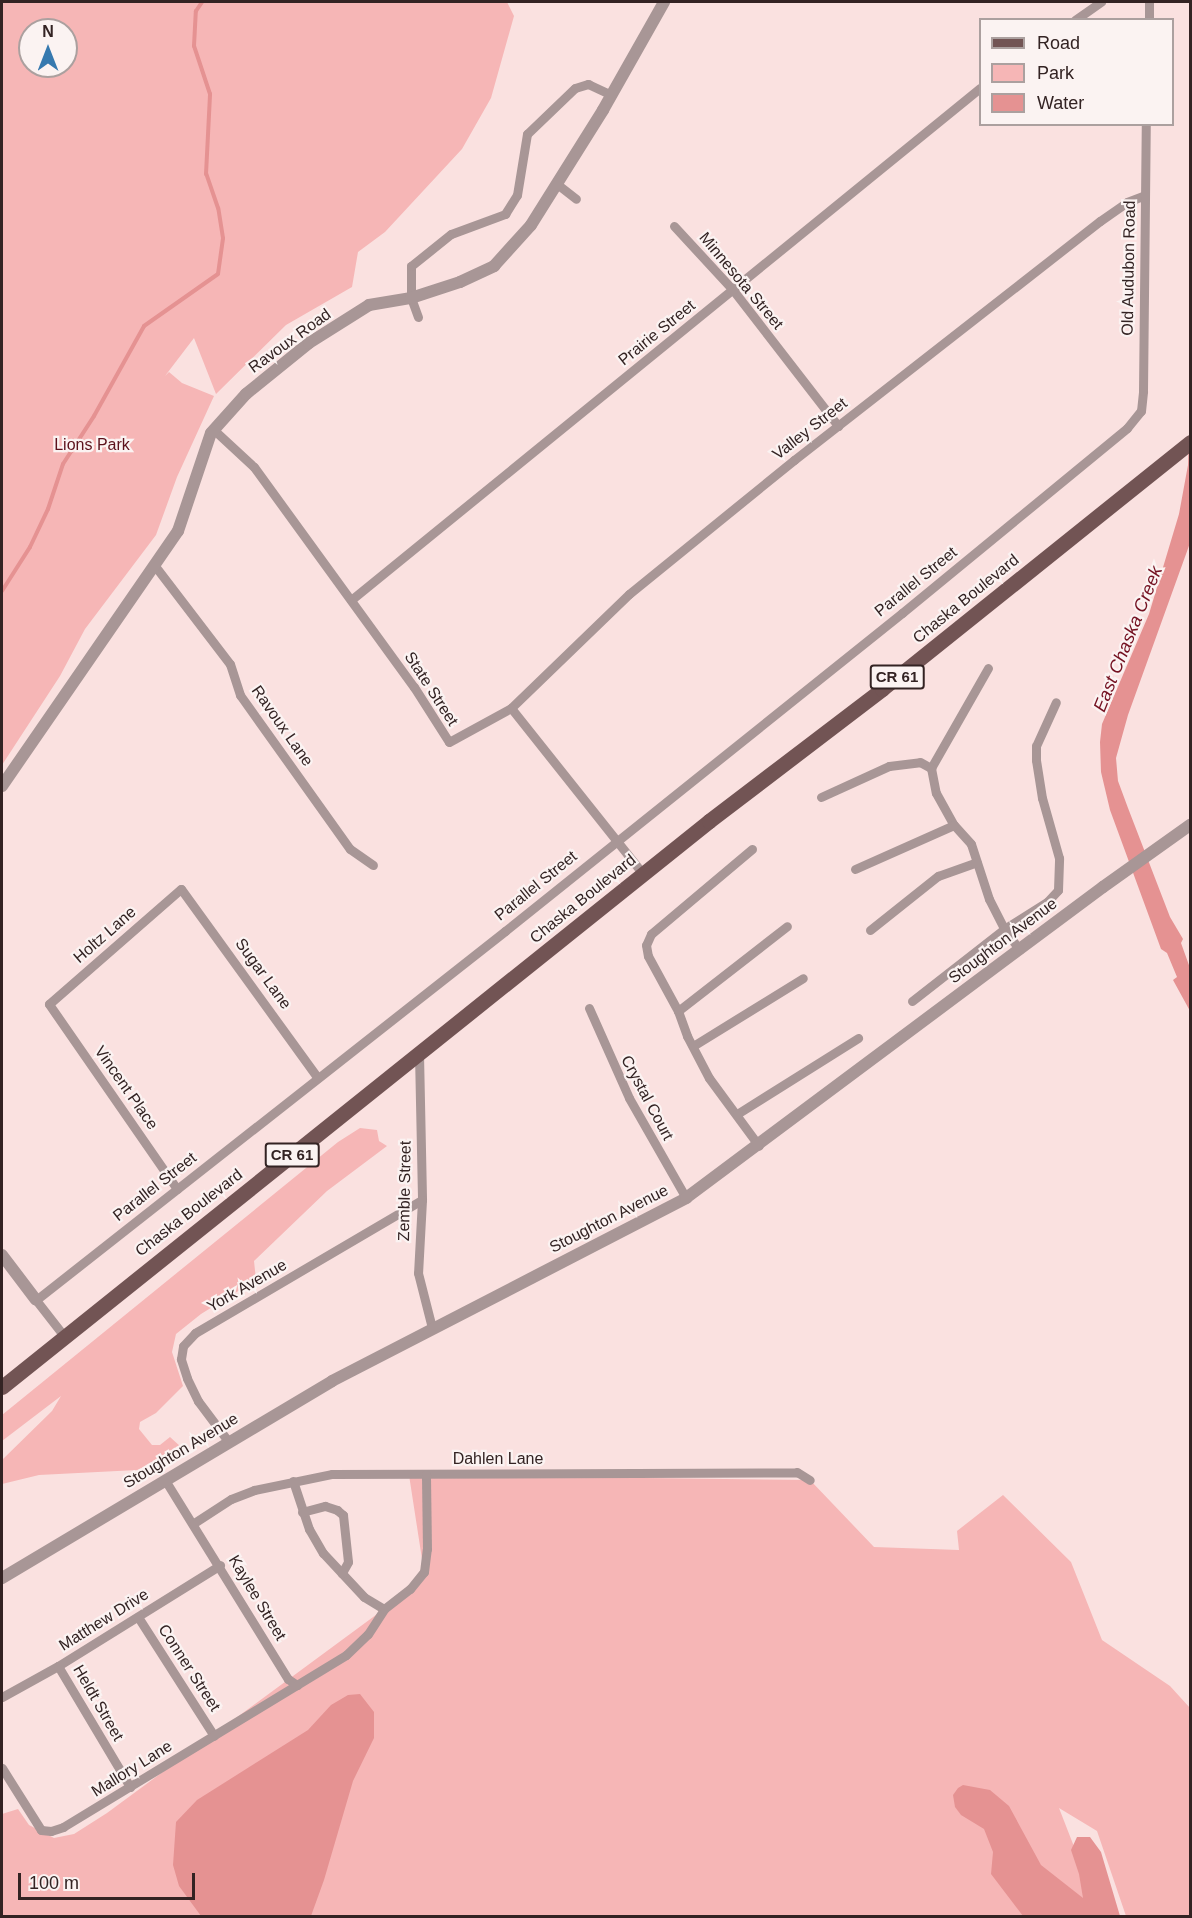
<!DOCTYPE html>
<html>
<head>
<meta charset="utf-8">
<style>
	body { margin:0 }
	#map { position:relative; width:1192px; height:1918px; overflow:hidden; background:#fae1e0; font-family:Arial,sans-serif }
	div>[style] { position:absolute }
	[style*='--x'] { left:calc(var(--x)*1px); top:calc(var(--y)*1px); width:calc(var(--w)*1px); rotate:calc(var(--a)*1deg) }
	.green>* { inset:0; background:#f6b6b6 }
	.water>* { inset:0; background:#e59292 }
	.stream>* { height:4px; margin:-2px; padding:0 2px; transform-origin:2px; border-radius:2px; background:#e59292 }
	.minor>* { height:9px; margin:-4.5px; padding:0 4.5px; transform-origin:4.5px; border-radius:4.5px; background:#a89696 }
	.tertiary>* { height:12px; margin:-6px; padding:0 6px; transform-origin:6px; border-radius:6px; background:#a89696 }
	.primary>* { height:15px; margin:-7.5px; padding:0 7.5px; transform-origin:7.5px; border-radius:7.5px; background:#725454 }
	span { translate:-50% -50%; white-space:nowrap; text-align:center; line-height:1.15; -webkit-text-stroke:4.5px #fbf3f2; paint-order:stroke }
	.shield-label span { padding:2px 4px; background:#fbf3f2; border:2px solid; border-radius:4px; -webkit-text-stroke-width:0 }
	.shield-label { font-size:15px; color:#332323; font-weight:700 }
	.street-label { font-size:16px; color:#332323 }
	.park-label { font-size:16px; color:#5c121c }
	.water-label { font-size:18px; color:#741121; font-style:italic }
	.frame { position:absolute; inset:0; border:3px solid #332323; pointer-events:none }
	.legend { position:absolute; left:979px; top:18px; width:195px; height:108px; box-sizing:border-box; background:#fbf3f2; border:2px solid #aba09f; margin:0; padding:8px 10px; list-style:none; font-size:18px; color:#332323 }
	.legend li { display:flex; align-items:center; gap:12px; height:30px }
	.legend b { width:30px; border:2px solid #aba09f }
	.north { position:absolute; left:18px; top:18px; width:60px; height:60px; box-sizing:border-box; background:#fbf3f2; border:2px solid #aba09f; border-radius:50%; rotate:0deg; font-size:16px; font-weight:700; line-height:24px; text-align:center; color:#332323 }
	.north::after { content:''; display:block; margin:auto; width:21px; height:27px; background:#3679af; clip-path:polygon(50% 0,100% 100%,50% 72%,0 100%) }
	.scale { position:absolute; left:18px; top:1873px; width:177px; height:27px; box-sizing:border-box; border:3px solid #332323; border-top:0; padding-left:8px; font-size:18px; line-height:21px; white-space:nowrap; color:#332323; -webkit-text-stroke:4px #fbf3f2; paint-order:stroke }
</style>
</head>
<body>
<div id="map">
	<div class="green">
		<i style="clip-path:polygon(evenodd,2px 2px,507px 2px,514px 16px,491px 98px,462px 149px,385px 232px,358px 252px,352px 287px,286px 325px,216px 394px,194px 338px,165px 376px,169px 372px,182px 383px,214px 396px,177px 477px,156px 535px,85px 629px,60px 676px,2px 765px,2px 2px,30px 30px,66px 30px,66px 66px,30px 66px,30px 30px)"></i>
		<i style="clip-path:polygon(360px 1128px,377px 1130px,379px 1141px,387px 1146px,327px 1191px,254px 1261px,256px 1280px,201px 1314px,176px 1334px,172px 1352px,183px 1386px,156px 1413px,140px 1422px,139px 1429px,152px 1445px,160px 1445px,170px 1437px,181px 1447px,174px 1455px,137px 1470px,39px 1475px,2px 1484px,2px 1460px,52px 1411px,61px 1396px,2px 1441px,2px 1415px,338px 1142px)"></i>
		<i style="clip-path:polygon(409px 1475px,810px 1480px,874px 1547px,959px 1550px,957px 1531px,1003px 1495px,1071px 1562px,1102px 1640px,1170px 1686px,1190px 1708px,1190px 1916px,1126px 1916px,1097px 1831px,1059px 1808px,1101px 1916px,2px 1916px,2px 1814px,18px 1809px,29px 1825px,54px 1838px,74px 1834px,107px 1813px,384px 1609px,424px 1572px)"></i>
	</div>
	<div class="water">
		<i style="clip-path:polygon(1190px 407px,1190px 543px,1128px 715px,1116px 758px,1118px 781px,1128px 808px,1170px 917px,1183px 939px,1181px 943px,1190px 968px,1190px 1011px,1173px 980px,1177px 977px,1167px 953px,1161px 949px,1110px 810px,1101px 772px,1100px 742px,1102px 724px,1149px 614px,1179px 514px,1188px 465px)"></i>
		<i style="clip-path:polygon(360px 1694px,374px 1712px,374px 1738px,353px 1781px,324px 1880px,311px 1916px,201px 1916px,179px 1886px,173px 1865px,176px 1822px,197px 1800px,308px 1730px,331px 1705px,348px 1695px)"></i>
		<i style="clip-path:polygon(963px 1785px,990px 1790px,1009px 1806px,1041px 1865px,1083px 1898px,1079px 1874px,1071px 1850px,1077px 1837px,1090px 1837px,1101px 1852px,1120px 1916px,1023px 1916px,991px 1874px,993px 1852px,984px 1829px,961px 1815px,955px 1807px,953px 1795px,958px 1788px)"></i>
	</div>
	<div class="stream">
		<i style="--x:2;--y:591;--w:52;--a:-57.5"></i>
		<i style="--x:30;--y:547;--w:42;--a:-64.7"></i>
		<i style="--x:48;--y:509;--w:47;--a:-71.6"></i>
		<i style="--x:63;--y:464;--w:57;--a:-57.1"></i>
		<i style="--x:94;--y:416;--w:103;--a:-60.9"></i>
		<i style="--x:144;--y:326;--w:90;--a:-35.1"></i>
		<i style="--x:218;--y:274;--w:36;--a:-82"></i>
		<i style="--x:223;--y:238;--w:30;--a:-99"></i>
		<i style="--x:218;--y:208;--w:36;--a:-109"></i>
		<i style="--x:206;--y:174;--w:80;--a:-87.1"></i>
		<i style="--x:210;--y:94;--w:51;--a:-108.4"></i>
		<i style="--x:194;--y:46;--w:35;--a:-87"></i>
		<i style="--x:196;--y:11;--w:11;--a:-56"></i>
	</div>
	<div class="minor">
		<i style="--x:1075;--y:20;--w:32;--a:-35"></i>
		<i style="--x:1149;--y:20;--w:18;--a:-90"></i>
		<i style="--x:557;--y:184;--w:24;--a:38"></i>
		<i style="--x:674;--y:226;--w:87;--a:47.3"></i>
		<i style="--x:733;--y:290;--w:172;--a:52.3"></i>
		<i style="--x:418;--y:317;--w:20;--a:-110"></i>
		<i style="--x:411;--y:298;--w:32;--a:-90"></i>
		<i style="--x:411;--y:266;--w:51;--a:-38.7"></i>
		<i style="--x:451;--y:234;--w:58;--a:-20.3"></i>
		<i style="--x:505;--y:214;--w:22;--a:-58"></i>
		<i style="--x:517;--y:195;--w:62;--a:-80.7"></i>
		<i style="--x:527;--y:134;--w:66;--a:-43.8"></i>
		<i style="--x:575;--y:88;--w:14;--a:-17"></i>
		<i style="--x:588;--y:84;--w:26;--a:25"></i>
		<i style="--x:214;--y:430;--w:54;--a:42.8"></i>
		<i style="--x:254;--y:467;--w:272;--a:54"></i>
		<i style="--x:414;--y:687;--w:65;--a:57.5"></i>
		<i style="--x:449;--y:742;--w:71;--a:-28.7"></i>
		<i style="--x:511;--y:708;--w:164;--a:-44"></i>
		<i style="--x:629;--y:594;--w:213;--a:-39.1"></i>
		<i style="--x:794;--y:460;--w:388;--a:-38"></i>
		<i style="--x:1100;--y:221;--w:33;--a:-35"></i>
		<i style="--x:1127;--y:202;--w:19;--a:-21"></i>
		<i style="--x:155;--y:566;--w:123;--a:52.6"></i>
		<i style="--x:230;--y:664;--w:33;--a:72"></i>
		<i style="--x:240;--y:695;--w:189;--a:54.5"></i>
		<i style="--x:350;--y:849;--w:28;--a:35"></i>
		<i style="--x:351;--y:600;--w:811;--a:-39.15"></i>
		<i style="--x:511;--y:708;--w:212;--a:51.5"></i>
		<i style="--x:931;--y:768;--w:115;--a:-60.3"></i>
		<i style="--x:821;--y:797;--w:75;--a:-24.5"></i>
		<i style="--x:889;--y:766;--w:31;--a:-7"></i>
		<i style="--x:920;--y:762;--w:13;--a:29"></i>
		<i style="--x:931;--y:768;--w:25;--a:79"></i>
		<i style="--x:936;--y:793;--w:37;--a:61"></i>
		<i style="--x:954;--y:825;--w:25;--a:48"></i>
		<i style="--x:971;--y:844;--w:58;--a:71.9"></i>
		<i style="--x:989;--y:899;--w:34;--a:63"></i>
		<i style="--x:1004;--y:929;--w:26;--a:53"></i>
		<i style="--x:752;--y:849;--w:132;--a:139.9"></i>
		<i style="--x:651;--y:934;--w:12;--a:114"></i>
		<i style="--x:646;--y:945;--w:11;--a:80"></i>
		<i style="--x:648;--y:956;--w:63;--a:61.4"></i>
		<i style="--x:678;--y:1011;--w:27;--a:70"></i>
		<i style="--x:687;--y:1036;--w:47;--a:62.4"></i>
		<i style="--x:709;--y:1078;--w:84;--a:53.7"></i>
		<i style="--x:855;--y:869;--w:108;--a:-24"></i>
		<i style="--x:870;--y:930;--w:87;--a:-38.5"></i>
		<i style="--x:938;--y:876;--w:41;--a:-19.7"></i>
		<i style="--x:912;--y:1001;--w:117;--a:-38"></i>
		<i style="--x:1004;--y:929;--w:51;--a:-32.1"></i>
		<i style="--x:1047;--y:902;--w:16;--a:-47"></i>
		<i style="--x:1058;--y:890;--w:32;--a:-88"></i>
		<i style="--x:1059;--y:858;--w:62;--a:-105.8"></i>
		<i style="--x:1042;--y:798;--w:38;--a:-99"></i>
		<i style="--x:1036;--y:760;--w:14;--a:-90"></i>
		<i style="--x:1036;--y:746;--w:48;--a:-65.6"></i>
		<i style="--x:589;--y:1008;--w:98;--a:66"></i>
		<i style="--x:629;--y:1098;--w:115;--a:60.3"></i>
		<i style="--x:678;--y:1011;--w:138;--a:-37.9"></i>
		<i style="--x:693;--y:1046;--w:129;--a:-31.7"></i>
		<i style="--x:419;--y:1054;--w:146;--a:88.8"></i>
		<i style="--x:422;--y:1200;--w:73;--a:93.1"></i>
		<i style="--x:418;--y:1273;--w:57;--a:75.7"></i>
		<i style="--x:737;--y:1114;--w:143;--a:-32.1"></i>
		<i style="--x:177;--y:1189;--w:225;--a:-124.7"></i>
		<i style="--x:49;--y:1004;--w:175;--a:-41.1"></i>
		<i style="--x:181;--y:889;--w:233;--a:54.1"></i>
		<i style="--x:64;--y:1336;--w:46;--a:-127.9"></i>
		<i style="--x:36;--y:1300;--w:597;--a:-38.19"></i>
		<i style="--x:505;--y:931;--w:509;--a:-38.69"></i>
		<i style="--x:902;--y:613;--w:291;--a:-39.4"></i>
		<i style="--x:1127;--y:428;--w:22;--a:-51"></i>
		<i style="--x:1141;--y:411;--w:20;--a:-84"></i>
		<i style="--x:1143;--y:391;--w:267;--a:-89.4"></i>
		<i style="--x:228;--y:1441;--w:50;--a:-126.9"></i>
		<i style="--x:198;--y:1401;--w:25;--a:-116"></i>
		<i style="--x:187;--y:1378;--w:20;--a:-108"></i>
		<i style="--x:181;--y:1359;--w:13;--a:-81"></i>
		<i style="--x:183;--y:1346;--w:18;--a:-47"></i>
		<i style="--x:195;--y:1333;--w:263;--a:-30.4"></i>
		<i style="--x:165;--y:1480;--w:234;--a:58.3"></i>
		<i style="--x:288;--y:1679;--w:11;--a:34"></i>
		<i style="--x:293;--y:1481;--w:51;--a:71.6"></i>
		<i style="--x:309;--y:1529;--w:28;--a:60"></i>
		<i style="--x:323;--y:1553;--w:60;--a:47"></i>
		<i style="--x:364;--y:1597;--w:23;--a:31"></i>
		<i style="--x:302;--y:1512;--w:24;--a:-15"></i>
		<i style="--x:325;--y:1506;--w:13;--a:18"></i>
		<i style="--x:337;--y:1510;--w:8;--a:40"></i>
		<i style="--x:343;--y:1515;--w:47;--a:83.9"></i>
		<i style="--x:348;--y:1562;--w:13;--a:119"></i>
		<i style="--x:194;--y:1523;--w:44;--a:-33"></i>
		<i style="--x:231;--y:1499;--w:25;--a:-21"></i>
		<i style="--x:254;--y:1490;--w:80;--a:-11.6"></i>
		<i style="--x:332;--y:1474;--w:465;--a:-0.2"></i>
		<i style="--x:797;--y:1472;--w:15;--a:32"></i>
		<i style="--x:138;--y:1617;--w:141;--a:57.4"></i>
		<i style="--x:58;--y:1666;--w:141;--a:59.2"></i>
		<i style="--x:2;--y:1697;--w:64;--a:-29"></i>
		<i style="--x:58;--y:1666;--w:191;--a:-31.9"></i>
		<i style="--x:2;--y:1768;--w:73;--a:57.8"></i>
		<i style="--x:41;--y:1830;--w:10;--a:6"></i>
		<i style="--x:51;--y:1831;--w:13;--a:-18"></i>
		<i style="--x:63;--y:1827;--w:331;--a:-31.3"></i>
		<i style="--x:346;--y:1655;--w:30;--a:-44"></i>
		<i style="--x:368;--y:1634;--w:30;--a:-57"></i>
		<i style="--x:384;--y:1609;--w:33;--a:-38"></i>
		<i style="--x:410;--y:1589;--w:22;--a:-51"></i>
		<i style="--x:424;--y:1572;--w:23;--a:-83"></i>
		<i style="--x:427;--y:1549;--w:74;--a:-90.8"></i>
	</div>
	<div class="tertiary">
		<i style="--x:2;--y:786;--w:310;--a:-55.4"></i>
		<i style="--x:178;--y:531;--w:103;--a:-71.4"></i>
		<i style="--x:211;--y:433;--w:52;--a:-48.1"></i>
		<i style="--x:246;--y:394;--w:81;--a:-39"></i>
		<i style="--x:309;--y:343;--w:71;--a:-32.3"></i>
		<i style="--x:369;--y:305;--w:43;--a:-9.5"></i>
		<i style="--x:411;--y:298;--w:52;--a:-18.1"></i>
		<i style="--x:460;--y:282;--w:38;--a:-25"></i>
		<i style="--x:494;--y:266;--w:55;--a:-47.9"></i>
		<i style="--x:531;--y:225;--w:136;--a:-57.9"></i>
		<i style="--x:603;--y:110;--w:124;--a:-60.5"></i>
		<i style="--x:2;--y:1255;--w:56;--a:52.9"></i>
		<i style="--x:2;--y:1578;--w:384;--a:-30.8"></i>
		<i style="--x:332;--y:1381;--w:399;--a:-27.3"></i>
		<i style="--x:686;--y:1198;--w:520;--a:-36.72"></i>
		<i style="--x:1103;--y:887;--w:107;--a:-35.5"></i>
	</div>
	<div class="primary">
		<i style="--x:2;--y:1387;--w:906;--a:-38.68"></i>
		<i style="--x:709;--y:821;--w:218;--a:-37.3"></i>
		<i style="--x:882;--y:689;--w:395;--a:-38.7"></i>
	</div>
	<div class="shield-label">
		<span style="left:897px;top:677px">CR 61</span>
		<span style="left:292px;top:1155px">CR 61</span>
	</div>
	<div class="street-label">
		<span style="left:1129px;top:268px;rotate:-89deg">Old Audubon Road</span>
		<span style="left:741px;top:281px;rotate:50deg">Minnesota Street</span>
		<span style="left:657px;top:333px;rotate:-39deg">Prairie Street</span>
		<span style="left:290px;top:341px;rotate:-36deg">Ravoux Road</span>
		<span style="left:810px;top:429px;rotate:-38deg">Valley Street</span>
		<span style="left:916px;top:582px;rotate:-39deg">Parallel Street</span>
		<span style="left:966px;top:599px;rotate:-39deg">Chaska Boulevard</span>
		<span style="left:431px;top:689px;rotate:57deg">State Street</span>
		<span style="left:282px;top:726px;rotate:55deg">Ravoux Lane</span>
		<span style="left:536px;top:886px;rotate:-39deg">Parallel Street</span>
		<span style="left:583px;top:899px;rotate:-39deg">Chaska Boulevard</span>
		<span style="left:105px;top:935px;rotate:-41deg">Holtz Lane</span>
		<span style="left:1003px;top:941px;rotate:-37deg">Stoughton Avenue</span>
		<span style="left:263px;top:974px;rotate:54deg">Sugar Lane</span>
		<span style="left:126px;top:1088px;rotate:55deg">Vincent Place</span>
		<span style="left:647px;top:1098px;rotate:62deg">Crystal Court</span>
		<span style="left:155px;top:1187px;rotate:-38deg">Parallel Street</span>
		<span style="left:405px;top:1191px;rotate:-89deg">Zemble Street</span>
		<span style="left:189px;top:1213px;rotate:-38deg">Chaska Boulevard</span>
		<span style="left:609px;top:1219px;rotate:-27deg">Stoughton Avenue</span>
		<span style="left:247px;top:1286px;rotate:-30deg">York Avenue</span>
		<span style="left:181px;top:1451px;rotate:-31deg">Stoughton Avenue</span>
		<span style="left:498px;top:1459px">Dahlen Lane</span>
		<span style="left:257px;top:1598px;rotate:59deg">Kaylee Street</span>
		<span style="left:104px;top:1620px;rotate:-32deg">Matthew Drive</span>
		<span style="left:189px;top:1668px;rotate:57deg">Conner Street</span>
		<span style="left:98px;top:1703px;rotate:60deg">Heldt Street</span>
		<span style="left:132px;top:1769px;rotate:-32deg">Mallory Lane</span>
	</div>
	<div class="park-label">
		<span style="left:92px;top:445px">Lions Park</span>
	</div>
	<div class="water-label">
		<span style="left:1128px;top:639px;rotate:-68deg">East Chaska Creek</span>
	</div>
	<div class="frame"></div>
	<ul class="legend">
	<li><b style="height:8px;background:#725454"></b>Road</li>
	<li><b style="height:16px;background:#f6b6b6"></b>Park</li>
	<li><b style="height:16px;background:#e59292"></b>Water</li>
	</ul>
	<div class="north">N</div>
	<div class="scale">100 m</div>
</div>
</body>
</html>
